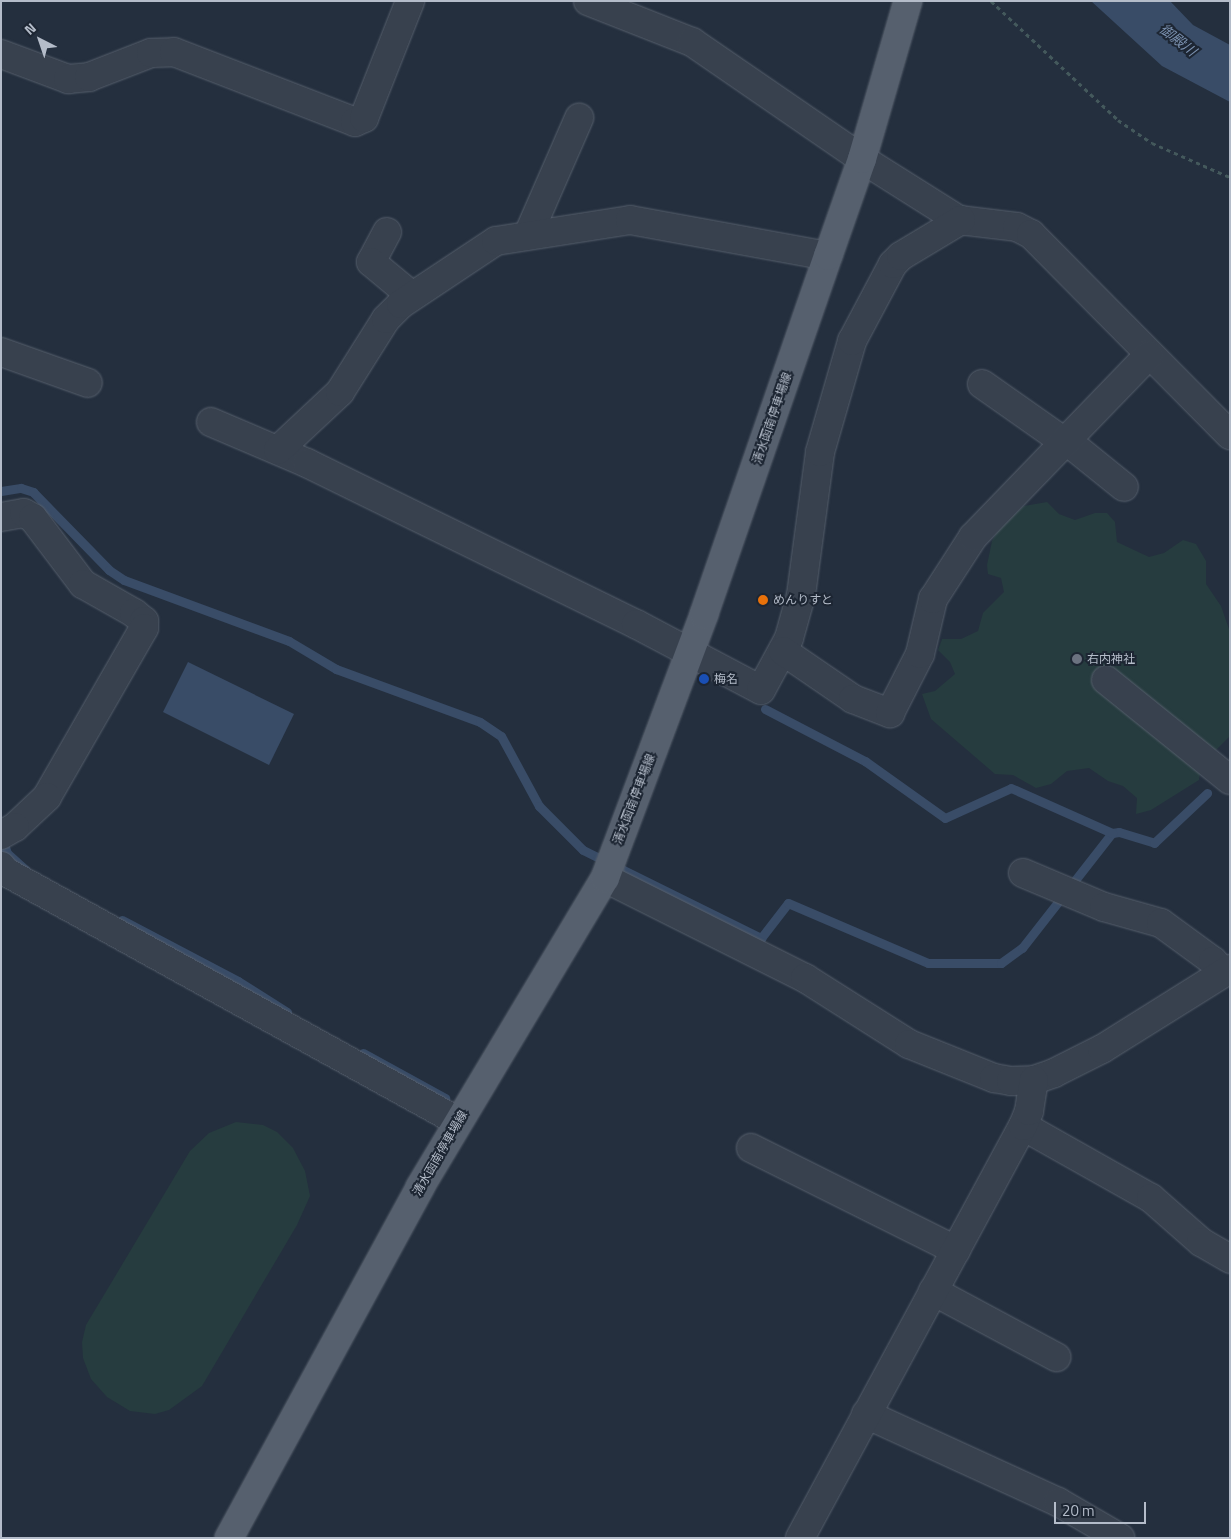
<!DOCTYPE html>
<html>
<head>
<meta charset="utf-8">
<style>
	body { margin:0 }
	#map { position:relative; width:1231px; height:1539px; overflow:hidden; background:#242f3e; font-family:"Titillium Web","Noto Sans JP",sans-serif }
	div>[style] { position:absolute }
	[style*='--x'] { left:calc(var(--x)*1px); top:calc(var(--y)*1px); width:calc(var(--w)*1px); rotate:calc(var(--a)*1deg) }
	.green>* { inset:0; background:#263c3f }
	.water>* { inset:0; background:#394c67 }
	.stream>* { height:9px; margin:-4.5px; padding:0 4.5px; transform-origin:4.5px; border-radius:4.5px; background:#394c67 }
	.path>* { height:3px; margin-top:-1.5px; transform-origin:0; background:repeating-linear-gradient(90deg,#44595c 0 4px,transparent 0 8px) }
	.roads { filter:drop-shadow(0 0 1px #565f6c) drop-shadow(0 0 1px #565f6c) }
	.minor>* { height:28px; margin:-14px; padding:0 14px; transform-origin:14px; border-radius:14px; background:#38414e }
	.major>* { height:28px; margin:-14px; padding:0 14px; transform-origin:14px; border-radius:14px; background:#56606e }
	.dots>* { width:14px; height:14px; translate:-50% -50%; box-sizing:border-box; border:2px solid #1d2633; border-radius:50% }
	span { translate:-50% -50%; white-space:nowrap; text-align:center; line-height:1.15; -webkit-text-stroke:4px #1d2633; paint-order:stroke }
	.street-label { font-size:12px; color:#b4bcc9 }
	.poi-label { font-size:12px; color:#b4bcc9 }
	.left { translate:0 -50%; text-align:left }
	.water-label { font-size:14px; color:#7c92b1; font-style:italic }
	.frame { position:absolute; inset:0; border:2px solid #b4bcc9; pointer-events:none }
	.north { position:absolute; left:15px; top:15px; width:50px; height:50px; -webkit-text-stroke:4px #1d2633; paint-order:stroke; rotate:319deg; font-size:14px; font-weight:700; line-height:20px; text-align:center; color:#b4bcc9 }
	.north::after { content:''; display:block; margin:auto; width:18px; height:22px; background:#b4bcc9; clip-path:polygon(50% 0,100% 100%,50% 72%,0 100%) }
	.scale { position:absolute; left:1054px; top:1502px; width:92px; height:22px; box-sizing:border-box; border:2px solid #b4bcc9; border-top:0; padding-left:6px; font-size:15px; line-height:18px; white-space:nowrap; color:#b4bcc9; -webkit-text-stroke:4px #1d2633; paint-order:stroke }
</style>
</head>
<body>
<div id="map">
	<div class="green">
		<i style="clip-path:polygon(1047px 502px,1059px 514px,1075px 520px,1095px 513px,1107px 513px,1115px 522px,1117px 542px,1149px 557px,1164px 553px,1183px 540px,1196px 544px,1206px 561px,1206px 584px,1221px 606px,1230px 632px,1230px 736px,1201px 765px,1199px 780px,1151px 810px,1136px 814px,1137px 798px,1123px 786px,1108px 781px,1089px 768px,1067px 771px,1051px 784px,1036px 788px,1013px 775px,995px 774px,931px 719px,922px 694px,935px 691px,955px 674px,950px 662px,938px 650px,942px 639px,961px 639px,978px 631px,983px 613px,1004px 592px,1001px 578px,988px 574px,987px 565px,992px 541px,1000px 527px,1024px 506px)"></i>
		<i style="clip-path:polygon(236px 1122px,263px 1125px,277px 1132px,293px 1148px,305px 1171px,310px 1196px,297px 1225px,202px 1386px,169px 1410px,155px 1414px,130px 1411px,107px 1397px,91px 1379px,83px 1358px,82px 1342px,86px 1325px,190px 1151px,209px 1133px)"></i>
	</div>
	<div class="water">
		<i style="clip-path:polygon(1091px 1px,1170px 1px,1193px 25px,1230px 45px,1230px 102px,1162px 66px)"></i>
		<i style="clip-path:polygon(188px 662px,294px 714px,269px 765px,163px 712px)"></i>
	</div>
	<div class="stream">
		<i style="--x:1;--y:491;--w:20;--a:-9"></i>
		<i style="--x:21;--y:488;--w:13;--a:18"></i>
		<i style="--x:33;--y:492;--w:109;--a:45.7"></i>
		<i style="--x:109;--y:570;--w:18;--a:34"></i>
		<i style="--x:124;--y:580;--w:176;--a:20.3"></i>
		<i style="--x:289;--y:641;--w:55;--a:30.8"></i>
		<i style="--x:336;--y:669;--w:153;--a:20.2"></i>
		<i style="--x:480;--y:722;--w:25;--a:34"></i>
		<i style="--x:501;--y:736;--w:80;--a:61.5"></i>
		<i style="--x:539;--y:806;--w:62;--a:45"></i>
		<i style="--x:583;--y:850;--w:199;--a:26.3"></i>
		<i style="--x:761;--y:938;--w:44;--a:-52.4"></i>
		<i style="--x:788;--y:903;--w:152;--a:23.2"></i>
		<i style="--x:928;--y:963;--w:73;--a:0"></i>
		<i style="--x:1001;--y:963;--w:26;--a:-36"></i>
		<i style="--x:1022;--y:948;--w:146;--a:-52"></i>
		<i style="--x:1112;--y:833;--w:7;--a:-8"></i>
		<i style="--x:1119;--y:832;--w:37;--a:17"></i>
		<i style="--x:1154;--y:843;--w:73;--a:-43.3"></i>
		<i style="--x:765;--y:709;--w:113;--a:27.5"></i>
		<i style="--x:865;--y:761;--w:98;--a:35.5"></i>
		<i style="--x:945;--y:818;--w:72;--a:-24.4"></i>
		<i style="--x:1011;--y:788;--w:111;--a:24"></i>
		<i style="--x:2;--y:837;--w:17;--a:73"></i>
		<i style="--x:7;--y:853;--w:25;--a:42"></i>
		<i style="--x:122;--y:920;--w:131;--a:27.7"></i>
		<i style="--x:238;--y:981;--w:58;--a:32.3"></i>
		<i style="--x:363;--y:1053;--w:94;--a:28.8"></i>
	</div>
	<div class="path">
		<i style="--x:991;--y:1;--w:174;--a:43.1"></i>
		<i style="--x:1118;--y:120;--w:41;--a:34.1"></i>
		<i style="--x:1152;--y:143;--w:85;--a:23.6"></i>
	</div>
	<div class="roads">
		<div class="minor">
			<i style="--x:588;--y:1;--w:112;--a:21.5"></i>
			<i style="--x:692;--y:42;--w:206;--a:34.5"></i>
			<i style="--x:862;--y:159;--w:115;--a:32.2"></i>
			<i style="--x:959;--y:220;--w:58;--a:6.9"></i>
			<i style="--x:1017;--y:227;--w:16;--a:27"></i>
			<i style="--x:1031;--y:234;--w:283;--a:45.3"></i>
			<i style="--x:1;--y:54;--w:72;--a:20.5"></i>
			<i style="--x:68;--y:79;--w:21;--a:-5"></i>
			<i style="--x:89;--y:77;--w:66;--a:-21.2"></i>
			<i style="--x:151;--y:53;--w:23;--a:-2"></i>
			<i style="--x:174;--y:52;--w:194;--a:21.1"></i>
			<i style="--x:355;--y:122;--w:10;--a:-24"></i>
			<i style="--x:364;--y:118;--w:126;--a:-68.5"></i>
			<i style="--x:387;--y:232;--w:34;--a:118"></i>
			<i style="--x:371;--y:262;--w:53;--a:39.7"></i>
			<i style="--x:528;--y:235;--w:128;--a:-66.4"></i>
			<i style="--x:1;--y:352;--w:92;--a:19.6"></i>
			<i style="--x:982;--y:384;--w:103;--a:35.1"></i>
			<i style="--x:211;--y:422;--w:104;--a:23.1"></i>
			<i style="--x:307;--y:463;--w:366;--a:26.1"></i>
			<i style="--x:636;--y:624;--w:141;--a:27.8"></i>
			<i style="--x:761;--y:690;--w:59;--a:-61.7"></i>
			<i style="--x:789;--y:638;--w:45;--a:-74.4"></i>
			<i style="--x:801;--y:595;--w:144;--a:-82.4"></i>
			<i style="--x:820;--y:452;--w:116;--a:-73.9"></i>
			<i style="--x:852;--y:341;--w:87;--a:-62"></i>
			<i style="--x:893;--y:264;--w:11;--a:-45"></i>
			<i style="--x:901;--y:256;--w:70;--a:-31"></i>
			<i style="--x:1067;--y:441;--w:73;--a:38.9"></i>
			<i style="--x:278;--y:450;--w:85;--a:-43.1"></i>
			<i style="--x:340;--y:392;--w:86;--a:-57.8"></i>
			<i style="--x:386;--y:319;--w:21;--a:-45"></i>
			<i style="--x:401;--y:304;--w:114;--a:-33.6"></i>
			<i style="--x:496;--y:241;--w:136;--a:-8.9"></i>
			<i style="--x:630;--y:220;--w:201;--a:10.3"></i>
			<i style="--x:1;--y:517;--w:23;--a:-10"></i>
			<i style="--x:24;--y:513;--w:10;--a:29"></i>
			<i style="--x:33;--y:518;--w:83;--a:52.9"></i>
			<i style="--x:83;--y:584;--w:59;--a:29.6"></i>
			<i style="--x:134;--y:613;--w:13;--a:39"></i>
			<i style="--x:144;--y:621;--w:7;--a:90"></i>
			<i style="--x:144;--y:628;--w:195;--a:119.9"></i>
			<i style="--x:47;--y:797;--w:44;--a:136.8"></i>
			<i style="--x:15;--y:827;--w:16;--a:150"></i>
			<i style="--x:783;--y:651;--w:85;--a:34.4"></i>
			<i style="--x:853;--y:699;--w:40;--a:21"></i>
			<i style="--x:890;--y:713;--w:66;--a:-63"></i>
			<i style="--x:920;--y:654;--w:57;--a:-76.7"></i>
			<i style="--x:933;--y:599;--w:74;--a:-57.2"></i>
			<i style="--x:973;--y:537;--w:253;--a:-46"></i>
			<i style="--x:1106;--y:680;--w:159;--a:38.9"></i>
			<i style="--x:1;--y:866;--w:8;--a:50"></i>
			<i style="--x:6;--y:872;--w:517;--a:28.89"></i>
			<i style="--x:1023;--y:873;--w:88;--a:22.8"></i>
			<i style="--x:1104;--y:907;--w:59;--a:15.7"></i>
			<i style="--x:1161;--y:923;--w:64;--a:36.2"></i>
			<i style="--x:1213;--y:961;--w:16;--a:47"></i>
			<i style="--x:605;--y:878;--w:224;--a:26.6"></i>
			<i style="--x:805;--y:978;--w:123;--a:32.4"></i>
			<i style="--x:909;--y:1044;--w:92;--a:21.8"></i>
			<i style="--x:994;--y:1078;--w:17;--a:10"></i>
			<i style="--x:1011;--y:1081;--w:23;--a:-2"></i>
			<i style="--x:1034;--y:1080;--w:21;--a:-19"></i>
			<i style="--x:1054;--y:1073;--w:54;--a:-26.6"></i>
			<i style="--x:1102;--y:1049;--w:151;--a:-32"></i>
			<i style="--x:1023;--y:1126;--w:147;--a:29.4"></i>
			<i style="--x:1151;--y:1198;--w:67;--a:41.3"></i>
			<i style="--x:1201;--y:1242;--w:34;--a:30"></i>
			<i style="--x:751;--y:1148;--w:229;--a:26.5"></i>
			<i style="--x:933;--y:1291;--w:140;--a:28.2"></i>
			<i style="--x:866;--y:1414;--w:211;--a:24.6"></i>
			<i style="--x:1058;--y:1502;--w:72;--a:30.1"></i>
			<i style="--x:800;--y:1538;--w:468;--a:-61.6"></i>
			<i style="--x:1023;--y:1126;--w:16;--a:-68"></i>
			<i style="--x:1029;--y:1111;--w:31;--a:-81"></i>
		</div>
		<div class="major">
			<i style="--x:229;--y:1538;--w:400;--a:-61.4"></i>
			<i style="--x:420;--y:1187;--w:360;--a:-59.1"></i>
			<i style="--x:605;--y:878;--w:282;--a:-69.4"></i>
			<i style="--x:704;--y:614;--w:379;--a:-70.9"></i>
			<i style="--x:828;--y:256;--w:103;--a:-70.7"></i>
			<i style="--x:862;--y:159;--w:165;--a:-73.8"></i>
		</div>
	</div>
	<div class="dots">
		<i style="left:763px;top:600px;background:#e8710a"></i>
		<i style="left:1077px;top:659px;background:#6b7280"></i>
		<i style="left:704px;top:679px;background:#1a4fb4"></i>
	</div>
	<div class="street-label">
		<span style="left:772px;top:418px;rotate:-71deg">清水函南停車場線</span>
		<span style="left:634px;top:799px;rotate:-69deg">清水函南停車場線</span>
		<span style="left:440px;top:1153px;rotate:-60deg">清水函南停車場線</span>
	</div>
	<div class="poi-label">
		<span class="left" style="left:773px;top:600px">めんりすと</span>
		<span class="left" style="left:1087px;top:659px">右内神社</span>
		<span class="left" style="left:714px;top:679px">梅名</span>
	</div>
	<div class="water-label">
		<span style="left:1178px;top:40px;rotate:38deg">御殿川</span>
	</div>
	<div class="frame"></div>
	<div class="north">N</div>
	<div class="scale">20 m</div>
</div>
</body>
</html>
